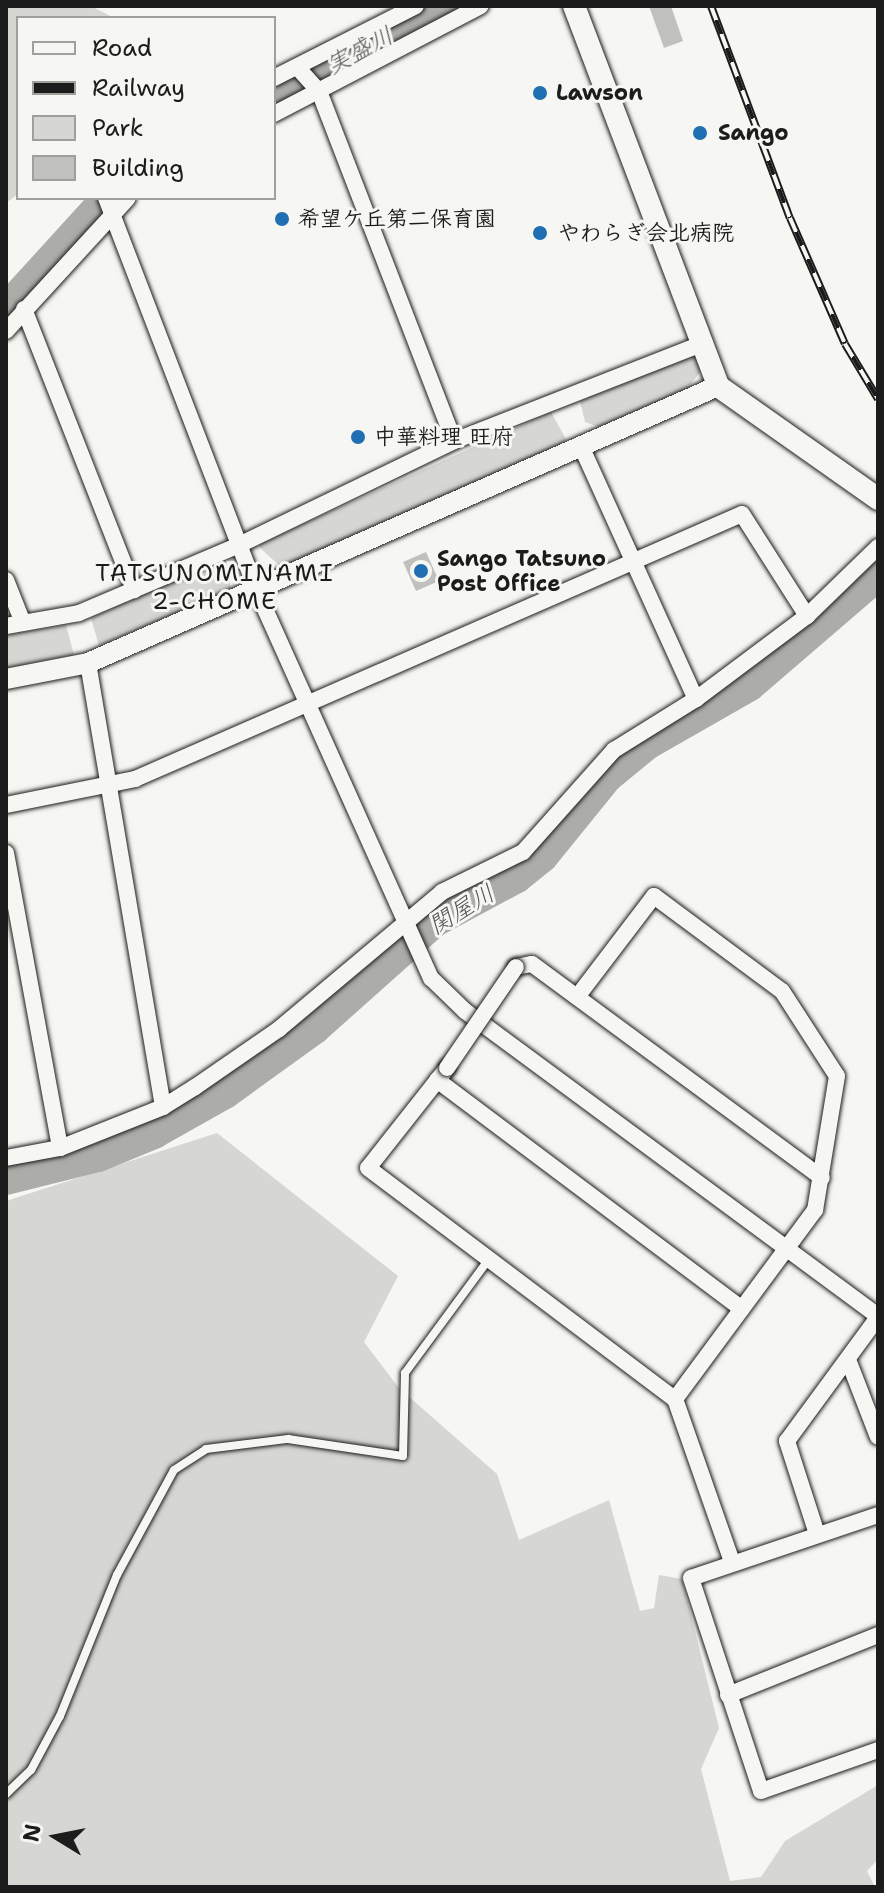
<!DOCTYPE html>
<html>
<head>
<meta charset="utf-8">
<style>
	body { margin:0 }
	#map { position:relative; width:884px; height:1893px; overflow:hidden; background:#f6f6f2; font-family:"Shantell Sans","Klee One",sans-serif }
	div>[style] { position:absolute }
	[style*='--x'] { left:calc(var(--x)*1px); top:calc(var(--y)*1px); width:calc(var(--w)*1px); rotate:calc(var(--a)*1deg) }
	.green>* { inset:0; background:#d6d6d2 }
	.river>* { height:30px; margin:-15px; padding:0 15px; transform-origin:15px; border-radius:15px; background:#acaca9 }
	.building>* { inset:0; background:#c0c0bd }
	.roads { filter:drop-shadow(0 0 2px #1c1c1c) drop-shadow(0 0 2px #1c1c1c) }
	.service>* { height:8px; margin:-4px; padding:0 4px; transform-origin:4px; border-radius:4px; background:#f6f6f2 }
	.minor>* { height:16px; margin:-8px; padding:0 8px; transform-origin:8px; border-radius:8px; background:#f6f6f2 }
	.tertiary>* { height:20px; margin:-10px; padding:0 10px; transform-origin:10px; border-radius:10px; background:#f6f6f2 }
	.secondary>* { height:22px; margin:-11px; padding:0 11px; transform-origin:11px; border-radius:11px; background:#f6f6f2 }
	.rail>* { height:8px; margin-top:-4px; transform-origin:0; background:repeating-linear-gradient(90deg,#f6f6f2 0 15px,#1c1c1c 0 30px); box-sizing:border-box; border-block:2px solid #1c1c1c }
	.bridges { filter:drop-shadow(0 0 2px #1c1c1c) drop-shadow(0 0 2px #1c1c1c) }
	.minor-bridge>* { height:16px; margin:-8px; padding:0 8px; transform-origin:8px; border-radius:8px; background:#f6f6f2 }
	.dots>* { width:22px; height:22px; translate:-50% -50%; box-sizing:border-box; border:4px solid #f6f6f2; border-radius:50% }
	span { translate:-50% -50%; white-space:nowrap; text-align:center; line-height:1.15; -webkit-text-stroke:6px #f6f6f2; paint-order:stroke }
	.poi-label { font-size:22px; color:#1c1c1c; font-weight:700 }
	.left { translate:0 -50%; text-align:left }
	.water-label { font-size:24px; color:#565654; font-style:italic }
	.neighbourhood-label { font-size:24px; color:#1c1c1c; letter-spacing:2px }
	.frame { position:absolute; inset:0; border:8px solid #1c1c1c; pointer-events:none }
	.legend { position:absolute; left:16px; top:16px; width:260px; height:184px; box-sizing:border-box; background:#f6f6f2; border:2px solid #9f9f9c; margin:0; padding:10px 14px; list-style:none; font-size:24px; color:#1c1c1c }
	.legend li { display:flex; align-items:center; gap:16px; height:40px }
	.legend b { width:40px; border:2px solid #9f9f9c }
	.north { position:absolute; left:16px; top:1797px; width:80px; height:80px; -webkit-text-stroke:6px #f6f6f2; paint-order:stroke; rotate:280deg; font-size:22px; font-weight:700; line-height:32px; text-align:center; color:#1c1c1c }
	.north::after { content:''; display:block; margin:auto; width:28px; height:36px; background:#1c1c1c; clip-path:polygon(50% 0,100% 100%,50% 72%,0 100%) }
</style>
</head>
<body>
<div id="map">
	<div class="green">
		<i style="clip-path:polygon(6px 6px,91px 6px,114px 18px,18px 18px,18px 194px,6px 203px)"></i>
		<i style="clip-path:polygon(695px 350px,700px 372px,687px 389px,599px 427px,585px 422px,580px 401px)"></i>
		<i style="clip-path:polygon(551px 412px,566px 439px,561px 445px,281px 567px,260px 548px,259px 544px)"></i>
		<i style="clip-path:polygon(219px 560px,226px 561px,231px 589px,99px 646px,91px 618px)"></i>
		<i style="clip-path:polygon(66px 625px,74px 655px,6px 668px,6px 635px)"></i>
		<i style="clip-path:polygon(217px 1133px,398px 1276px,364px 1342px,399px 1388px,497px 1474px,519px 1540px,609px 1500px,640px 1611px,654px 1608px,659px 1575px,682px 1579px,719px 1728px,701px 1769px,730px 1881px,761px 1877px,785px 1841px,878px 1785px,878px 1859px,867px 1871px,875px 1887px,6px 1887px,6px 1201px)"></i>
	</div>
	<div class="river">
		<i style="--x:274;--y:96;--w:193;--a:-27.8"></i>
		<i style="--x:6;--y:308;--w:149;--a:-47.7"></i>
		<i style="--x:6;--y:1180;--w:95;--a:-14"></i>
		<i style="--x:98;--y:1157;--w:61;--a:-22.3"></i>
		<i style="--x:154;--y:1134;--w:81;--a:-29.4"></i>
		<i style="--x:225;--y:1094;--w:111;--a:-35.8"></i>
		<i style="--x:315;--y:1029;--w:161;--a:-41.7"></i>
		<i style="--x:435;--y:922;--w:93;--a:-28.2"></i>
		<i style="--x:517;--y:878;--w:33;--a:-39"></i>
		<i style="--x:543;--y:857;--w:102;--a:-51"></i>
		<i style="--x:607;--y:778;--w:52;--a:-39.5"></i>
		<i style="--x:647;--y:745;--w:119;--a:-29.8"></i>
		<i style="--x:750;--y:686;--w:169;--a:-40.7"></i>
	</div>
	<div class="building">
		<i style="clip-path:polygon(649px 6px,671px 6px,683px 41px,664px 48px)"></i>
		<i style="clip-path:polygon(426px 552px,439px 581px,416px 591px,403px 562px)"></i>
	</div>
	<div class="roads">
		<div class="service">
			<i style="--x:6;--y:1794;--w:35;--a:-44"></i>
			<i style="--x:31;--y:1770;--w:61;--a:-61.8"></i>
			<i style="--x:60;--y:1716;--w:152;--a:-68"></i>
			<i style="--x:117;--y:1575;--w:119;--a:-61.5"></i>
			<i style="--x:174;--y:1470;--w:38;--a:-33"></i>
			<i style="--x:206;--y:1449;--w:83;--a:-7"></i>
			<i style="--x:288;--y:1439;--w:116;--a:8.4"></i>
			<i style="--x:403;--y:1456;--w:83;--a:-88.6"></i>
			<i style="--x:405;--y:1373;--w:142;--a:-53.6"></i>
		</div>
		<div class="minor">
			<i style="--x:298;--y:68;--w:31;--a:48"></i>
			<i style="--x:319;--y:91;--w:375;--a:68.9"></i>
			<i style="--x:274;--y:78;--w:159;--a:-26.9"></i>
			<i style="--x:274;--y:114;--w:233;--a:-27.6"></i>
			<i style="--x:106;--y:198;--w:419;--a:69"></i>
			<i style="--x:256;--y:589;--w:427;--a:65.8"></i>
			<i style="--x:431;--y:978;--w:47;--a:44.1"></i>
			<i style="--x:465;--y:1011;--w:513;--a:36.45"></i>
			<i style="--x:24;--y:309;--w:302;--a:68.6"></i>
			<i style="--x:6;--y:331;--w:180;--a:-47.5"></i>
			<i style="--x:581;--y:446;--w:278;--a:65.6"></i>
			<i style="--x:6;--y:580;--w:46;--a:68.4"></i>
			<i style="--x:6;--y:626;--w:74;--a:-10.1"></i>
			<i style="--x:79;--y:613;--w:174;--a:-23"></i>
			<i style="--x:239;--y:545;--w:239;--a:-25.8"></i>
			<i style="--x:454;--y:441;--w:266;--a:-21.4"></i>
			<i style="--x:88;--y:663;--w:450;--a:80.4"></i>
			<i style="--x:6;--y:805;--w:132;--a:-11.4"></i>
			<i style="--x:135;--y:779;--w:662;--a:-23.58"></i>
			<i style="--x:742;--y:514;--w:121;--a:57.5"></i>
			<i style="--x:6;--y:853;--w:300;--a:79.6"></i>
			<i style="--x:516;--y:967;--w:16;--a:-11"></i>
			<i style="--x:532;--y:964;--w:360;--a:36.4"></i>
			<i style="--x:577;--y:997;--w:127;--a:-52.7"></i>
			<i style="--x:654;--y:896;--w:159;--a:36.6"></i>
			<i style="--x:782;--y:991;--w:101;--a:57.1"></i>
			<i style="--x:837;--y:1076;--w:136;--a:99.3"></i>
			<i style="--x:815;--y:1210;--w:235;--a:126.5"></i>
			<i style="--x:447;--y:1068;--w:127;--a:128.3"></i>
			<i style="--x:368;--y:1168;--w:384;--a:37"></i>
			<i style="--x:675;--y:1399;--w:173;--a:70.7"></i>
			<i style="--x:437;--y:1080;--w:381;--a:36.9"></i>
			<i style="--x:6;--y:1158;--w:55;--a:-10.5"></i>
			<i style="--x:60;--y:1148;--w:111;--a:-21.7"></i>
			<i style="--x:163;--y:1107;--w:38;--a:-32"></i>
			<i style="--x:195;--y:1087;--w:102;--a:-34.6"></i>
			<i style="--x:279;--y:1029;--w:213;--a:-40"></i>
			<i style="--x:442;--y:892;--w:90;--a:-26.3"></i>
			<i style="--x:523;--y:852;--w:137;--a:-48.3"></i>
			<i style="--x:614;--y:750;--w:97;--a:-31.9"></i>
			<i style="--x:696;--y:699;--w:139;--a:-36.8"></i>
			<i style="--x:807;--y:616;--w:99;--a:-44.2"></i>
			<i style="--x:849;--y:1362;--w:80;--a:68.9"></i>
			<i style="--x:878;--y:1515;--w:197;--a:161.4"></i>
			<i style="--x:691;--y:1578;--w:224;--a:71.8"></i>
			<i style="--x:761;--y:1791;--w:124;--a:-19.3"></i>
			<i style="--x:817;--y:1534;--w:98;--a:-107.9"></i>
			<i style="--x:787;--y:1441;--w:154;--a:-53.7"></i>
			<i style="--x:728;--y:1695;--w:162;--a:-21.8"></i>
		</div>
		<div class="tertiary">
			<i style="--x:6;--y:679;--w:84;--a:-11"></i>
			<i style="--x:88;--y:663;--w:688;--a:-23.73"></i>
		</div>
		<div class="secondary">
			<i style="--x:574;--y:6;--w:406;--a:69.2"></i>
			<i style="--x:718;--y:386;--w:196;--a:35.2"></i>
		</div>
	</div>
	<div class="rail">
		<i style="--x:711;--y:6;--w:226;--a:69.6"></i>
		<i style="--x:790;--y:218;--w:137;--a:66.4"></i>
		<i style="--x:845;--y:344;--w:64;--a:59"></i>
	</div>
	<div class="bridges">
		<div class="minor-bridge">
			<i style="--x:447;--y:1068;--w:122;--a:-55.7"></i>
		</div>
	</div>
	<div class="dots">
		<i style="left:540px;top:93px;background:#1f6fb2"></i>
		<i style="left:700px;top:133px;background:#1f6fb2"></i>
		<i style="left:282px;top:219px;background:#1f6fb2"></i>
		<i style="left:540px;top:233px;background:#1f6fb2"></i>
		<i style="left:358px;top:437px;background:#1f6fb2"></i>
		<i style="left:421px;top:571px;background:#1f6fb2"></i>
	</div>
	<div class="poi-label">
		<span class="left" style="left:556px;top:93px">Lawson</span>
		<span class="left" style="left:718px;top:133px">Sango</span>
		<span class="left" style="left:298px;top:219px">希望ケ丘第二保育園</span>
		<span class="left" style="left:558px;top:233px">やわらぎ会北病院</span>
		<span class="left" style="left:374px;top:437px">中華料理 旺府</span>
		<span class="left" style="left:437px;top:571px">Sango Tatsuno<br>Post Office</span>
	</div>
	<div class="water-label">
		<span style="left:360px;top:51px;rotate:-28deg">実盛川</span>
		<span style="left:462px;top:910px;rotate:-31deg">関屋川</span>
	</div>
	<div class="neighbourhood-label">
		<span style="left:215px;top:588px">TATSUNOMINAMI<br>2-CHOME</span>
	</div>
	<div class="frame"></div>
	<ul class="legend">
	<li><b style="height:10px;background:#f6f6f2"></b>Road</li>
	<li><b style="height:10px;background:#1c1c1c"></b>Railway</li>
	<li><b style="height:22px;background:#d6d6d2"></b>Park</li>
	<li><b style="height:22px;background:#c0c0bd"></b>Building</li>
	</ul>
	<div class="north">N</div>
</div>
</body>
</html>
